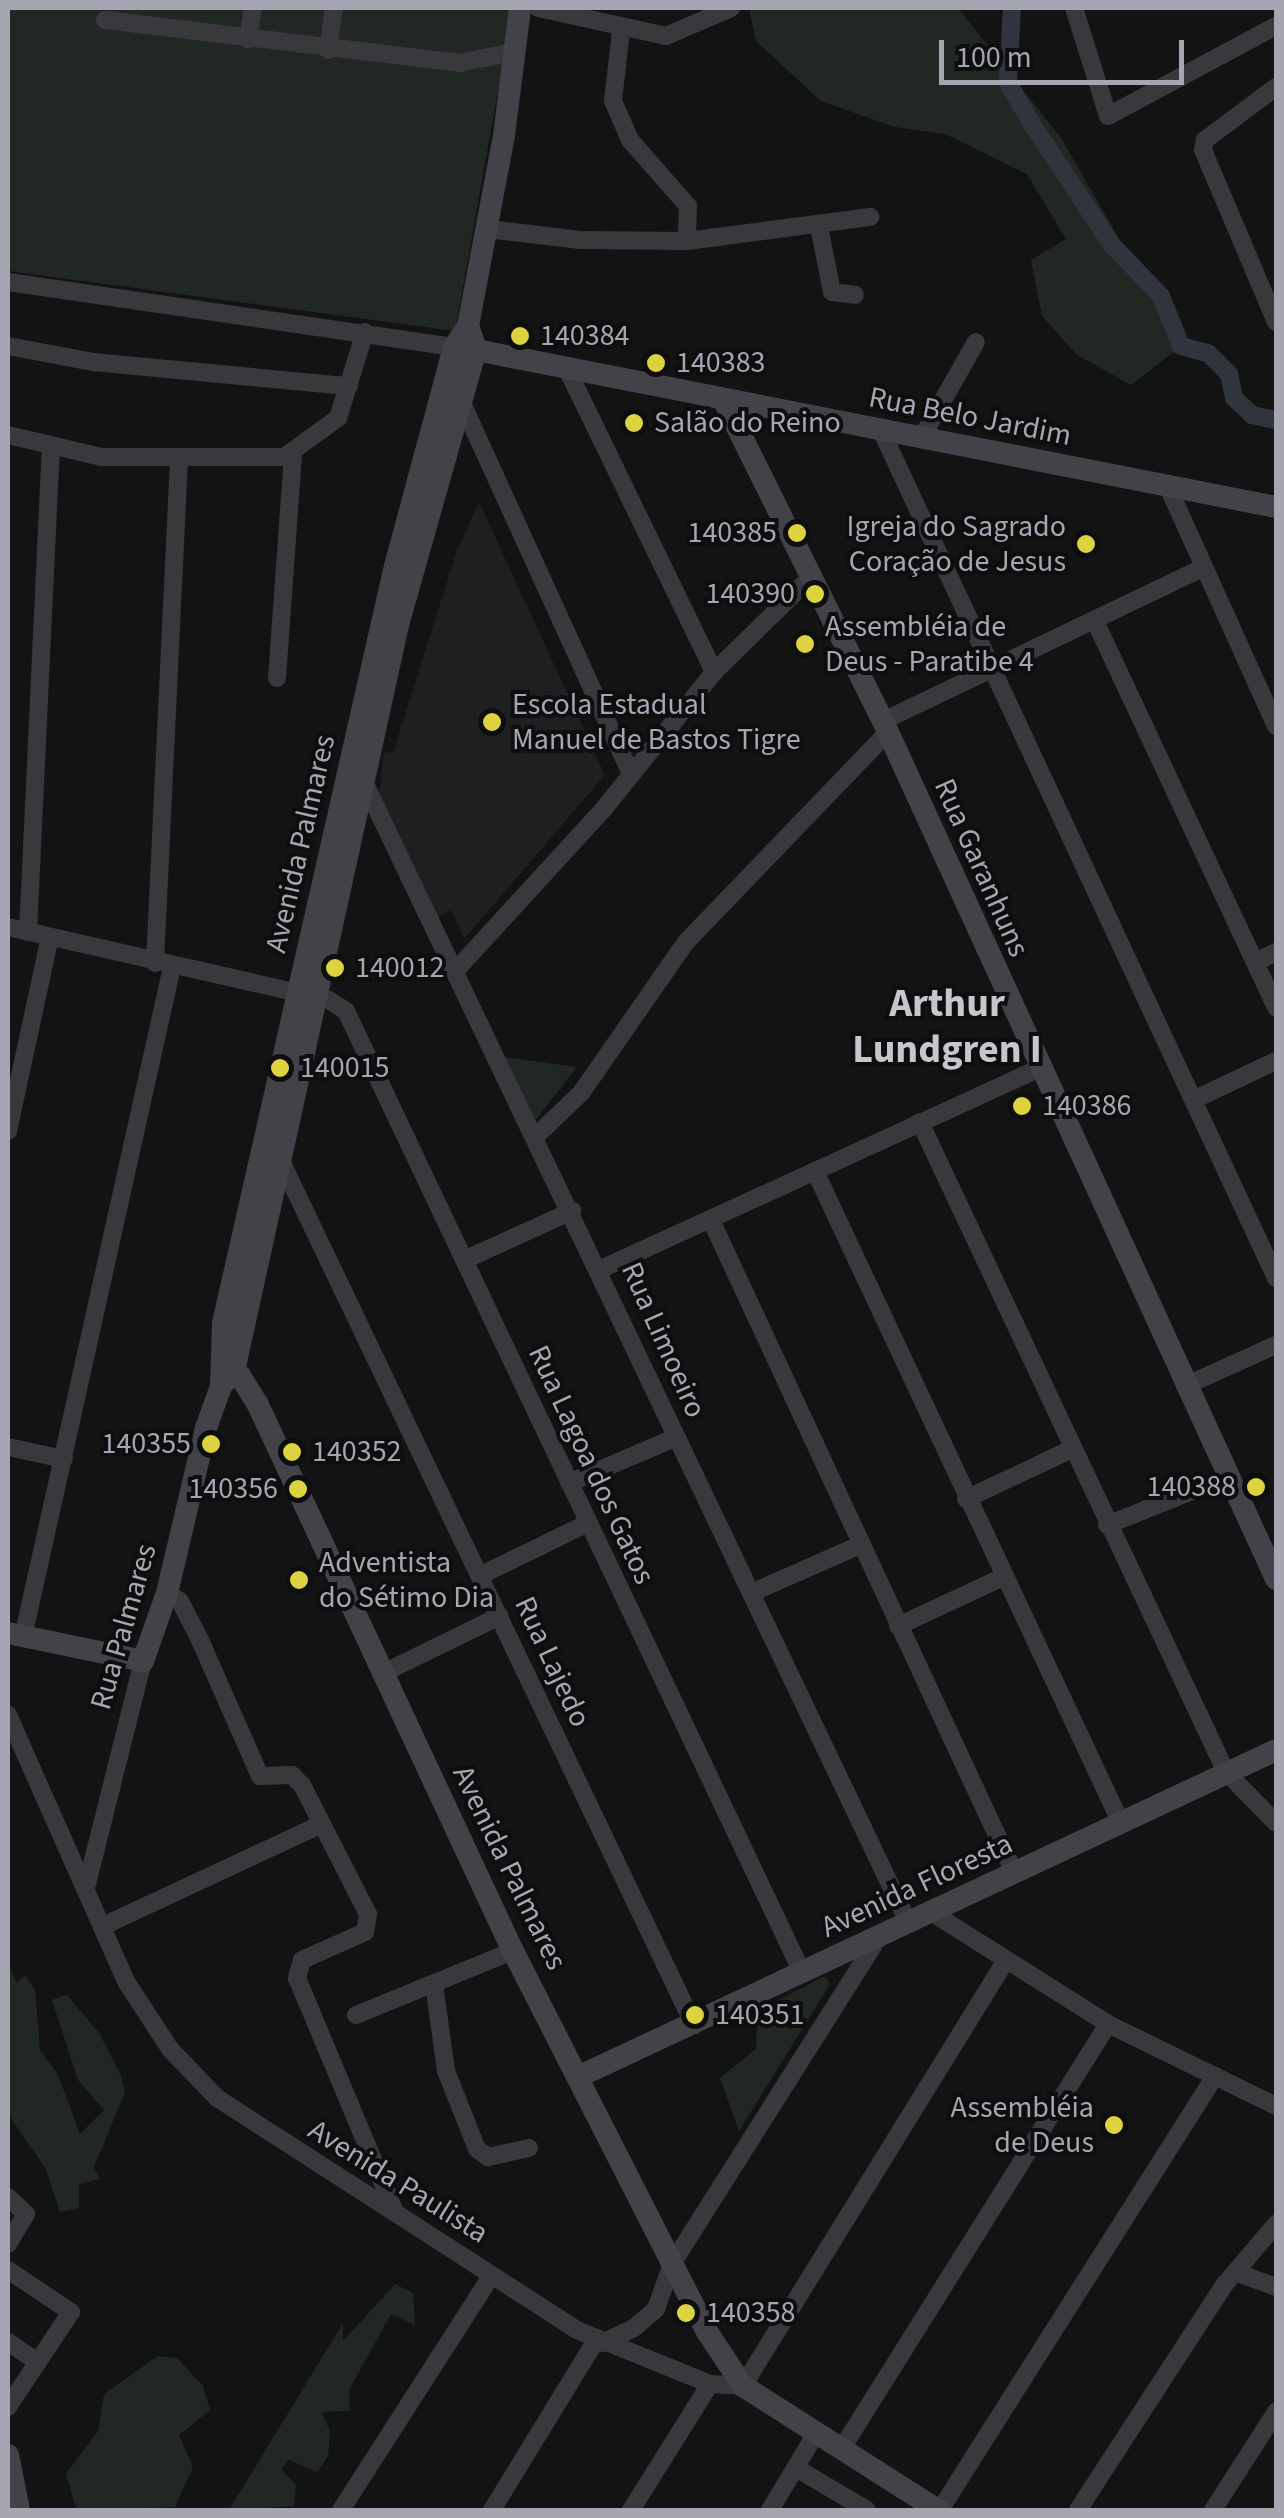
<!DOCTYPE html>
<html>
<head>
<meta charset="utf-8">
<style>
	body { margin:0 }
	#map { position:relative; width:1284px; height:2518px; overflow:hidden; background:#131314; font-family:"Source Sans 3",sans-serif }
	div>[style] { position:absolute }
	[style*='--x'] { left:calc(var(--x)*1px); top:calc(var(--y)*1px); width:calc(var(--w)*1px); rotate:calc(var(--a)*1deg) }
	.built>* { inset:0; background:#1f1f21 }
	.green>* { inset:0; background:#212824 }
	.canal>* { height:18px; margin:-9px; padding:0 9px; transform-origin:9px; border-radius:9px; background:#2f343d }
	.street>* { height:18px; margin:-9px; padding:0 9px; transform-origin:9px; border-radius:9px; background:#39393d }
	.secondary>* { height:22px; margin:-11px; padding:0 11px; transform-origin:11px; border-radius:11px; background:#424248 }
	.dots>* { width:28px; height:28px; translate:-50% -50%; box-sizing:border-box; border:5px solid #0e0e0f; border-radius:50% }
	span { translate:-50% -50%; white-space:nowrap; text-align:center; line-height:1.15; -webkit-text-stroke:8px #0e0e0f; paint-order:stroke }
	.poi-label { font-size:30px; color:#a6a6b3 }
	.left { translate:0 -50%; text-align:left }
	.right { translate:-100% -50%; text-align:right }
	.street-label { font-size:30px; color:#a6a6b3 }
	.district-label { font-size:40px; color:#c6c6cf; font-weight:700 }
	.frame { position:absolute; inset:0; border:10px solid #a6a6b3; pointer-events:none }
	.scale { position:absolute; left:939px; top:40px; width:245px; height:45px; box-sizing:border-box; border:5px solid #a6a6b3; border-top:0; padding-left:12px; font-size:30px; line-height:35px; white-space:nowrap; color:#a6a6b3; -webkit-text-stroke:8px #0e0e0f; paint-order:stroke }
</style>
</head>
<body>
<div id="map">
	<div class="built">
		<i style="clip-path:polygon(479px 502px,605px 775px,464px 939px,451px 910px,435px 920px,378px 802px,384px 752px,393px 753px,457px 550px)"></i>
	</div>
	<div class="green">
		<i style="clip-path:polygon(8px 8px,513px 8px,455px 331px,8px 271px)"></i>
		<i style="clip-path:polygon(749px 8px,958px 8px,1061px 138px,1181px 346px,1131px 385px,1077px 355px,1042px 316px,1031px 260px,1066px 239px,1027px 174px,945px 134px,895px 127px,821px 101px,756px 41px)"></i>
		<i style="clip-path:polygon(498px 1056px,577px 1067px,530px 1127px)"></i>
		<i style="clip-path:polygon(8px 1964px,17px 1983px,25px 1975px,35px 1990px,40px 2050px,58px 2075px,80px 2134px,104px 2110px,78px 2080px,52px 2000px,67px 1995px,99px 2033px,121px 2076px,125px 2092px,94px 2167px,100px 2179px,79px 2184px,79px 2208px,60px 2212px,46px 2169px,8px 2114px)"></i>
		<i style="clip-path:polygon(825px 1976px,830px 1984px,739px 2131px,720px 2078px,756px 2049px,758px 2011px)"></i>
		<i style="clip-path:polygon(395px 2284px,413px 2293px,415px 2325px,391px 2314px,349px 2390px,350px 2411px,321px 2412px,330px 2431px,328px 2456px,317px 2472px,289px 2460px,281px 2469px,296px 2485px,294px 2506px,229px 2510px,343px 2323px,343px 2341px)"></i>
		<i style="clip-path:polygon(158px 2356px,177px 2358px,203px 2386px,210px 2410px,179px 2435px,193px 2467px,175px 2507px,77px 2510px,66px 2474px,98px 2431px,104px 2394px)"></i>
	</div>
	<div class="canal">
		<i style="--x:1012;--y:8;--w:75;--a:93.1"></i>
		<i style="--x:1008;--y:83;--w:48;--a:59.7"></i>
		<i style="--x:1032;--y:124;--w:144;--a:56.6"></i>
		<i style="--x:1111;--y:244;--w:72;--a:46.1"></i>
		<i style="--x:1161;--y:296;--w:54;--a:68.2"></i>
		<i style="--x:1181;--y:346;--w:28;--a:15"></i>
		<i style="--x:1208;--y:353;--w:30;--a:45"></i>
		<i style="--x:1229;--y:374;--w:25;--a:78"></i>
		<i style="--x:1234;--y:398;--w:25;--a:43"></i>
		<i style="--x:1252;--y:415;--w:25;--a:12"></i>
	</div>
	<div class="street">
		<i style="--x:538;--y:8;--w:131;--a:12.3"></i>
		<i style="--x:666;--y:36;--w:71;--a:-23.3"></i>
		<i style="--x:1074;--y:8;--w:113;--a:72.5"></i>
		<i style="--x:1108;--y:116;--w:191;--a:-28.2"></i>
		<i style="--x:105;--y:20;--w:357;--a:6.9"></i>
		<i style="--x:459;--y:63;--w:55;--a:-11.5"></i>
		<i style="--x:621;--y:31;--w:70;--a:96.5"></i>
		<i style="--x:613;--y:101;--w:43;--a:66.4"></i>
		<i style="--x:630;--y:140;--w:88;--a:48.7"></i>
		<i style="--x:688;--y:206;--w:35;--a:92"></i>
		<i style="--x:248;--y:39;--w:31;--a:-81"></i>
		<i style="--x:328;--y:50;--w:42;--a:-81.9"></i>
		<i style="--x:1276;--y:87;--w:89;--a:143.3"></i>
		<i style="--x:1205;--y:140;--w:10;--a:101"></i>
		<i style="--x:1203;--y:150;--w:187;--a:67"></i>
		<i style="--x:819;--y:226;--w:67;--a:78.9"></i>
		<i style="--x:832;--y:292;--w:23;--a:7"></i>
		<i style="--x:488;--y:229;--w:93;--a:6.8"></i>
		<i style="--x:580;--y:240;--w:107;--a:0.5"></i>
		<i style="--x:687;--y:241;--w:185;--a:-7.5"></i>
		<i style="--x:8;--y:282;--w:464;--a:8.3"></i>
		<i style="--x:8;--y:346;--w:86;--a:10.7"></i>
		<i style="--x:93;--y:362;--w:257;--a:5.4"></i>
		<i style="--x:568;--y:371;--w:335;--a:64.1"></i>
		<i style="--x:461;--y:401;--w:408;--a:65.5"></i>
		<i style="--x:880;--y:428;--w:938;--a:65.02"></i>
		<i style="--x:8;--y:435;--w:96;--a:13.3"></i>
		<i style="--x:101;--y:457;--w:183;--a:0"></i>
		<i style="--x:284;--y:457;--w:67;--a:-35.8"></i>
		<i style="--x:338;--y:418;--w:90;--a:-72.6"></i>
		<i style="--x:922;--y:437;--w:109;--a:-60.4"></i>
		<i style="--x:1168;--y:487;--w:262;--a:65.7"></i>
		<i style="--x:1096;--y:623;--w:425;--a:64.9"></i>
		<i style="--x:277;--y:678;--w:225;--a:-85.9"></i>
		<i style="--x:883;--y:721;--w:355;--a:-25.6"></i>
		<i style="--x:364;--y:782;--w:1263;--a:64.49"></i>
		<i style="--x:8;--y:927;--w:329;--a:12.8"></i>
		<i style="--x:329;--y:1000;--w:20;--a:33"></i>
		<i style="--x:346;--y:1011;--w:1064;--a:64.62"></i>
		<i style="--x:28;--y:932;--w:484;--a:-87.3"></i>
		<i style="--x:1256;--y:962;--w:22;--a:-27"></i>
		<i style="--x:155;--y:963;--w:504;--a:-87.27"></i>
		<i style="--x:457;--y:969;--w:214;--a:-47.5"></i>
		<i style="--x:602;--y:811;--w:179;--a:-51.1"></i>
		<i style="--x:714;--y:672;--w:134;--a:-44.4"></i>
		<i style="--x:1195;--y:1099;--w:89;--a:-25.1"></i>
		<i style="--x:920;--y:1122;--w:718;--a:64.79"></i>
		<i style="--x:1226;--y:1772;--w:71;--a:45.6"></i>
		<i style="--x:8;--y:1131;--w:198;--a:-77.8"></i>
		<i style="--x:534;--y:1138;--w:65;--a:-43.8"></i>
		<i style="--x:581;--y:1093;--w:184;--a:-55.2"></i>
		<i style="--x:686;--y:942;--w:291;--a:-46.1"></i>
		<i style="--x:281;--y:1161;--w:958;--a:64.45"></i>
		<i style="--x:815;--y:1171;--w:720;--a:64.86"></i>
		<i style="--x:711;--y:1220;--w:721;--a:65.07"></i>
		<i style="--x:464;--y:1260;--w:119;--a:-24.4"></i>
		<i style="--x:601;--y:1269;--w:480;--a:-24.6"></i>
		<i style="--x:1185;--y:1386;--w:100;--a:-24.3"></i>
		<i style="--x:8;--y:1447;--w:57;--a:12.1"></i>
		<i style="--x:569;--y:1483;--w:117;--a:-23.1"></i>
		<i style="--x:966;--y:1499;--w:117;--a:-25.3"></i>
		<i style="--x:1107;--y:1525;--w:129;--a:-21.8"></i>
		<i style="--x:481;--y:1575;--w:119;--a:-25.9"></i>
		<i style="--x:167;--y:1593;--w:15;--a:32"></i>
		<i style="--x:180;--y:1601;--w:44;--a:62.9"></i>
		<i style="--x:200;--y:1640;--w:149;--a:66.2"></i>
		<i style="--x:260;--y:1776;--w:32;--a:-2"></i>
		<i style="--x:292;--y:1775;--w:14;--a:45"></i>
		<i style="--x:302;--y:1785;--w:145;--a:62.9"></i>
		<i style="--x:368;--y:1914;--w:18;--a:99"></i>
		<i style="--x:365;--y:1932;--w:69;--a:156"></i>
		<i style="--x:302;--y:1960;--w:19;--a:106"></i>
		<i style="--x:297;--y:1978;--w:249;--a:67.3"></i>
		<i style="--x:751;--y:1593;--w:121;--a:-23.8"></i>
		<i style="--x:898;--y:1626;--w:114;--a:-25"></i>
		<i style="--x:23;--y:1637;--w:686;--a:-77.46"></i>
		<i style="--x:381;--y:1674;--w:132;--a:-26"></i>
		<i style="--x:8;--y:1715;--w:293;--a:66.1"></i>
		<i style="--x:127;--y:1983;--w:79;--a:56.9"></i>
		<i style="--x:170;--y:2049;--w:68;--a:46.2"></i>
		<i style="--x:217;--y:2098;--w:428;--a:32.8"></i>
		<i style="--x:577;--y:2330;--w:144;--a:22.1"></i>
		<i style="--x:710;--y:2384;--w:33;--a:3"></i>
		<i style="--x:743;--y:2386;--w:498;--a:-58.3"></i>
		<i style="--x:87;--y:1884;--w:230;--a:-75.9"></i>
		<i style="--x:931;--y:1912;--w:209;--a:32.3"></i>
		<i style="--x:1108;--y:2024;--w:187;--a:26"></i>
		<i style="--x:103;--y:1926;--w:239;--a:-25"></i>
		<i style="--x:434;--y:1984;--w:88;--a:82.1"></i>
		<i style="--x:446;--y:2071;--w:84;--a:68.3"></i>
		<i style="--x:477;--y:2149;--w:14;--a:36"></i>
		<i style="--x:488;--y:2157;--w:42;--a:-12.4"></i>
		<i style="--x:356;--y:2015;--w:170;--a:-22.2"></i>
		<i style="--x:8;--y:2197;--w:25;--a:43"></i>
		<i style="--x:26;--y:2214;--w:35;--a:121"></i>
		<i style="--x:8;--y:2270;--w:76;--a:33.7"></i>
		<i style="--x:71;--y:2312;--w:114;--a:123.6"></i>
		<i style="--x:1235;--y:2272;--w:44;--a:20.1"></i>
		<i style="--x:8;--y:2342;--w:36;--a:34"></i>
		<i style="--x:602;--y:2343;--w:35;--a:-25"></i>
		<i style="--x:634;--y:2328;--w:29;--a:-41"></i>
		<i style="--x:656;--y:2309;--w:48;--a:-70.4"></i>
		<i style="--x:672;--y:2264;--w:387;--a:-57.7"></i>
		<i style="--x:841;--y:2450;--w:503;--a:-57.92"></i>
		<i style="--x:796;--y:2468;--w:82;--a:30.6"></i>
		<i style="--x:341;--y:2510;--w:278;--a:-57.3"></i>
		<i style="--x:492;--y:2510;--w:199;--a:-58.5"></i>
		<i style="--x:631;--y:2510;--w:149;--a:-57.9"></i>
		<i style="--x:770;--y:2510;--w:87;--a:-59"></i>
		<i style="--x:940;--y:2510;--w:514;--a:-57.64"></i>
		<i style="--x:1078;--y:2510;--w:270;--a:-57"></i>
		<i style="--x:1225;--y:2284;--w:79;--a:-49.6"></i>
		<i style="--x:1213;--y:2510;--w:117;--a:-57.3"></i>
	</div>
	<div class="secondary">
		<i style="--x:476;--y:350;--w:815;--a:11.1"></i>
		<i style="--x:724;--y:401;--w:357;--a:63.6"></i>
		<i style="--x:883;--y:721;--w:944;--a:65.39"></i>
		<i style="--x:223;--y:1366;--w:20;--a:30"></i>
		<i style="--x:240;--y:1376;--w:34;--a:58"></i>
		<i style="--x:258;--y:1405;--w:603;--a:64.97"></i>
		<i style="--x:513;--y:1951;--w:429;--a:63"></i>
		<i style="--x:708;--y:2333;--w:64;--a:56.6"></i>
		<i style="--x:743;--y:2386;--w:231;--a:32.5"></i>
		<i style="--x:221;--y:1386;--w:63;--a:-88.2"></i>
		<i style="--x:223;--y:1323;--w:776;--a:-77.2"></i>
		<i style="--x:395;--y:566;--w:227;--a:-74.9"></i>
		<i style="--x:454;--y:347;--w:25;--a:-56"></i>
		<i style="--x:468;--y:326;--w:194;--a:-79.3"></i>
		<i style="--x:504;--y:135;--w:128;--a:-82.8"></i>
		<i style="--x:8;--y:1633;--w:138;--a:11.7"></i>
		<i style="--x:143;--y:1661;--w:72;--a:-70.6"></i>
		<i style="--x:167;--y:1593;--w:170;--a:-76.7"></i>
		<i style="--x:206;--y:1428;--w:45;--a:-70.3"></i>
		<i style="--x:221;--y:1386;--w:20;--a:-49"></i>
		<i style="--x:234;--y:1371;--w:764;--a:-77.6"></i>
		<i style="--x:398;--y:625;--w:286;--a:-74.2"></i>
		<i style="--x:476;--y:350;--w:25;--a:-108"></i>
		<i style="--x:582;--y:2075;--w:766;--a:-25.09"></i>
		<i style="--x:8;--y:2455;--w:56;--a:78.7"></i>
	</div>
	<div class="dots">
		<i style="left:520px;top:336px;background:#ddd341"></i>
		<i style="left:656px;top:363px;background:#ddd341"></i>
		<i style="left:634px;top:423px;background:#ddd341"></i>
		<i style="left:797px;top:533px;background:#ddd341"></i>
		<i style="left:1086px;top:544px;background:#ddd341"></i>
		<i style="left:815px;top:594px;background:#ddd341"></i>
		<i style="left:805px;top:644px;background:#ddd341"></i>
		<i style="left:492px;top:722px;background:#ddd341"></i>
		<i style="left:335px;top:968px;background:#ddd341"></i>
		<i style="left:280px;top:1068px;background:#ddd341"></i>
		<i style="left:1022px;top:1106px;background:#ddd341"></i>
		<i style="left:211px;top:1444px;background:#ddd341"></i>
		<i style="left:292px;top:1452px;background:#ddd341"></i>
		<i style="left:1256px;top:1487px;background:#ddd341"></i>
		<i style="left:298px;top:1489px;background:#ddd341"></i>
		<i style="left:299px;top:1580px;background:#ddd341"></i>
		<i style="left:695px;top:2015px;background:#ddd341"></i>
		<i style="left:1114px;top:2125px;background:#ddd341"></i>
		<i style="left:686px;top:2313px;background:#ddd341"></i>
	</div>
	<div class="poi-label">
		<span class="left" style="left:540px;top:336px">140384</span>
		<span class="left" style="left:676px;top:363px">140383</span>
		<span class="left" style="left:654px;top:423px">Salão do Reino</span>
		<span class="right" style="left:1066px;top:544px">Igreja do Sagrado<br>Coração de Jesus</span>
		<span class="right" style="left:777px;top:533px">140385</span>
		<span class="right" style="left:795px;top:594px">140390</span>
		<span class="left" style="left:825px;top:644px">Assembléia de<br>Deus - Paratibe 4</span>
		<span class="left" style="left:512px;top:722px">Escola Estadual<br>Manuel de Bastos Tigre</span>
		<span class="left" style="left:355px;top:968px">140012</span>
		<span class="left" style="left:300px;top:1068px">140015</span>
		<span class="left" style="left:1042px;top:1106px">140386</span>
		<span class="right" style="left:191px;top:1444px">140355</span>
		<span class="left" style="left:312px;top:1452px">140352</span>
		<span class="right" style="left:1236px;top:1487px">140388</span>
		<span class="right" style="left:278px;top:1489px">140356</span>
		<span class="left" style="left:319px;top:1580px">Adventista<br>do Sétimo Dia</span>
		<span class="left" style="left:715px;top:2015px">140351</span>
		<span class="right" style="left:1094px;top:2125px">Assembléia<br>de Deus</span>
		<span class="left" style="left:706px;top:2313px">140358</span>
	</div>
	<div class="street-label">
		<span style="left:970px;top:417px;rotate:11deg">Rua Belo Jardim</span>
		<span style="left:301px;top:844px;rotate:-77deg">Avenida Palmares</span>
		<span style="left:981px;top:868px;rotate:66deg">Rua Garanhuns</span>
		<span style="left:663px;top:1340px;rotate:66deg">Rua Limoeiro</span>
		<span style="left:591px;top:1465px;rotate:65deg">Rua Lagoa dos Gatos</span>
		<span style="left:124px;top:1627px;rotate:-74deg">Rua Palmares</span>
		<span style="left:552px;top:1662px;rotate:65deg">Rua Lajedo</span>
		<span style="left:509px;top:1868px;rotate:64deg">Avenida Palmares</span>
		<span style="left:917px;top:1886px;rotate:-25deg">Avenida Floresta</span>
		<span style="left:398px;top:2182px;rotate:32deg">Avenida Paulista</span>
	</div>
	<div class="district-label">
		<span style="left:947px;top:1027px">Arthur<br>Lundgren I</span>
	</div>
	<div class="frame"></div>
	<div class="scale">100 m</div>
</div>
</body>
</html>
